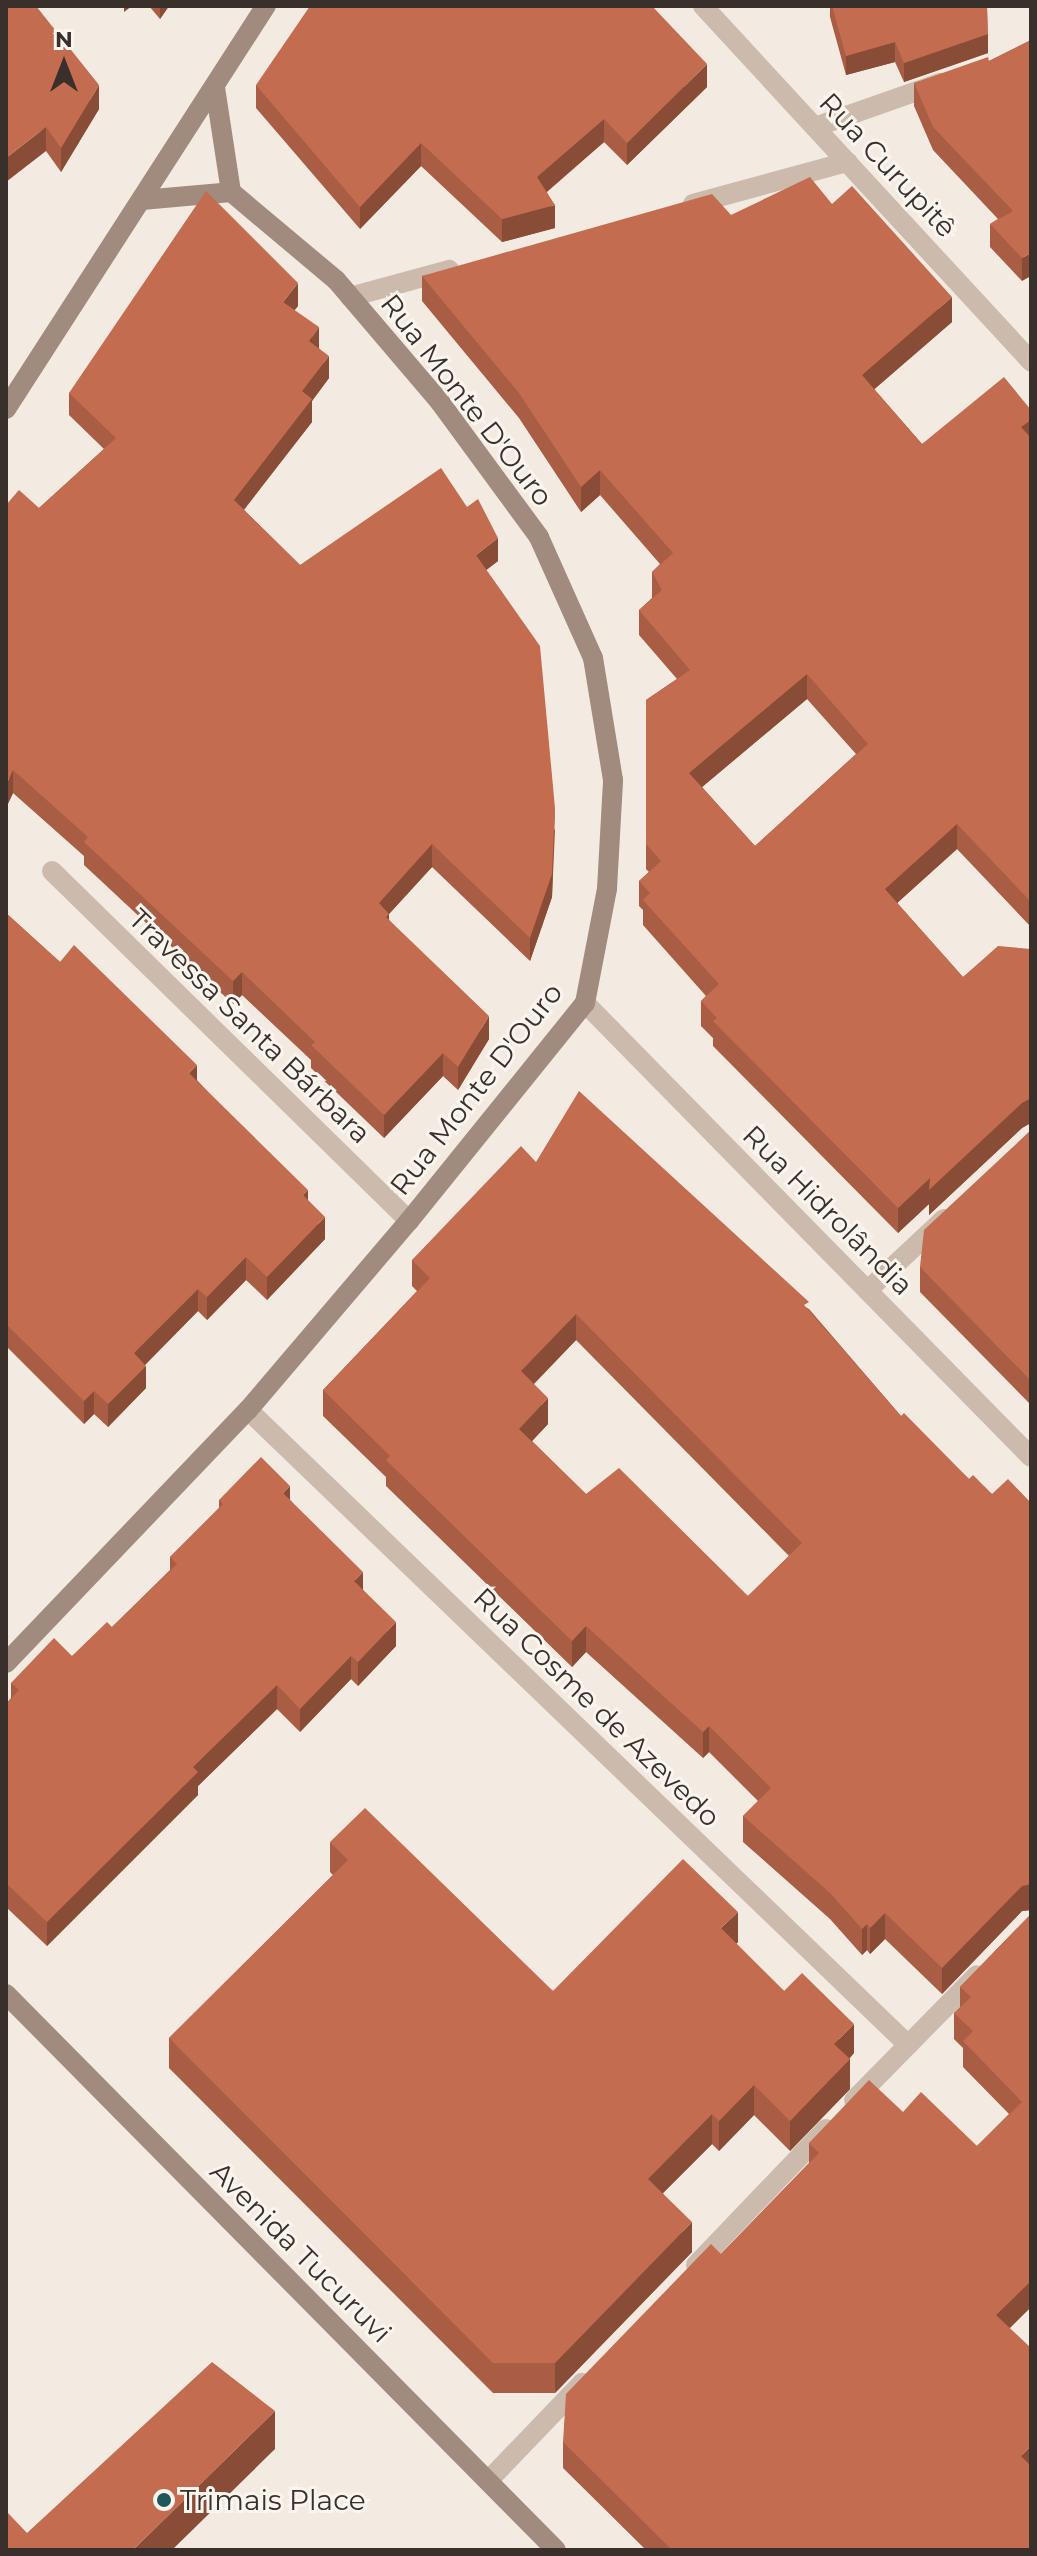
<!DOCTYPE html>
<html>
<head>
<meta charset="utf-8">
<style>
	body { margin:0 }
	#map { position:relative; width:1037px; height:2556px; overflow:hidden; background:#f3ebe1; font-family:Montserrat,sans-serif }
	div>[style] { position:absolute }
	[style*='--x'] { left:calc(var(--x)*1px); top:calc(var(--y)*1px); width:calc(var(--w)*1px); rotate:calc(var(--a)*1deg) }
	.minor>* { height:20px; margin:-10px; padding:0 10px; transform-origin:10px; border-radius:10px; background:#ccbbad }
	.secondary>* { height:20px; margin:-10px; padding:0 10px; transform-origin:10px; border-radius:10px; background:#a08b7e }
	.wall>* { inset:0; background:#a85d44 }
	.shaded-wall>* { inset:0; background:#884c37 }
	.building>* { inset:0; background:#c36c4f }
	.dots>* { width:22px; height:22px; translate:-50% -50%; box-sizing:border-box; border:4px solid #faf5ee; border-radius:50% }
	span { translate:-50% -50%; white-space:nowrap; text-align:center; line-height:1.15; -webkit-text-stroke:6px #faf5ee; paint-order:stroke }
	.street-label { font-size:28px; color:#3a302b }
	.poi-label { font-size:28px; color:#3a302b }
	.left { translate:0 -50%; text-align:left }
	.frame { position:absolute; inset:0; border:8px solid #3a302b; pointer-events:none }
	.north { position:absolute; left:24px; top:24px; width:80px; height:80px; -webkit-text-stroke:6px #faf5ee; paint-order:stroke; rotate:0deg; font-size:22px; font-weight:700; line-height:32px; text-align:center; color:#3a302b }
	.north::after { content:''; display:block; margin:auto; width:28px; height:36px; background:#3a302b; clip-path:polygon(50% 0,100% 100%,50% 72%,0 100%) }
</style>
</head>
<body>
<div id="map">
	<div class="minor">
		<i style="--x:703;--y:6;--w:484;--a:47.3"></i>
		<i style="--x:815;--y:127;--w:133;--a:-19.4"></i>
		<i style="--x:693;--y:204;--w:160;--a:-15.3"></i>
		<i style="--x:350;--y:297;--w:103;--a:-15.3"></i>
		<i style="--x:52;--y:871;--w:500;--a:44.4"></i>
		<i style="--x:585;--y:1003;--w:636;--a:45.51"></i>
		<i style="--x:868;--y:1290;--w:104;--a:-43.1"></i>
		<i style="--x:248;--y:1410;--w:916;--a:43.89"></i>
		<i style="--x:854;--y:2100;--w:175;--a:-45.5"></i>
		<i style="--x:696;--y:2265;--w:188;--a:-46.3"></i>
		<i style="--x:488;--y:2481;--w:136;--a:-46.2"></i>
	</div>
	<div class="secondary">
		<i style="--x:142;--y:200;--w:89;--a:-5.1"></i>
		<i style="--x:6;--y:409;--w:480;--a:-57.2"></i>
		<i style="--x:6;--y:1663;--w:350;--a:-46.3"></i>
		<i style="--x:248;--y:1410;--w:248;--a:-49.6"></i>
		<i style="--x:409;--y:1221;--w:280;--a:-51.1"></i>
		<i style="--x:585;--y:1003;--w:116;--a:-79.1"></i>
		<i style="--x:607;--y:889;--w:109;--a:-86.8"></i>
		<i style="--x:613;--y:780;--w:124;--a:-99.3"></i>
		<i style="--x:593;--y:658;--w:133;--a:-114.1"></i>
		<i style="--x:539;--y:537;--w:167;--a:-126.3"></i>
		<i style="--x:440;--y:402;--w:160;--a:-130.4"></i>
		<i style="--x:336;--y:280;--w:137;--a:-140"></i>
		<i style="--x:231;--y:192;--w:106;--a:-98.7"></i>
		<i style="--x:6;--y:1994;--w:782;--a:45.31"></i>
	</div>
	<div class="wall">
		<i style="clip-path:polygon(6px 6px,99px 109px,61px 172px,46px 151px)"></i>
		<i style="clip-path:polygon(149px 6px,169px 6px,160px 19px)"></i>
		<i style="clip-path:polygon(830px 6px,987px 6px,988px 53px,904px 82px,895px 62px,846px 75px,830px 17px)"></i>
		<i style="clip-path:polygon(1031px 40px,1022px 281px,990px 247px,990px 224px,998px 219px,933px 150px,914px 106px,914px 83px,989px 61px)"></i>
		<i style="clip-path:polygon(256px 85px,707px 87px,627px 165px,604px 142px,547px 192px,555px 228px,502px 242px,421px 166px,360px 229px,256px 108px)"></i>
		<i style="clip-path:polygon(evenodd,832px 204px,952px 322px,874px 389px,922px 444px,1031px 410px,1031px 927px,957px 849px,897px 903px,963px 977px,1031px 949px,1031px 1125px,1029px 1124px,1022px 1128px,929px 1215px,929px 1204px,898px 1233px,713px 1046px,713px 1038px,701px 1026px,701px 1001px,706px 996px,643px 925px,643px 910px,639px 906px,639px 881px,649px 872px,646px 869px,646px 700px,677px 679px,639px 635px,639px 610px,652px 598px,652px 572px,660px 564px,600px 495px,581px 512px,519px 418px,422px 301px,422px 276px,731px 215px,832px 204px,807px 699px,856px 754px,755px 846px,702px 787px,807px 699px)"></i>
		<i style="clip-path:polygon(298px 306px,294px 310px,319px 348px,329px 378px,312px 401px,312px 422px,244px 510px,300px 565px,498px 561px,486px 570px,555px 831px,552px 897px,530px 961px,432px 867px,389px 914px,389px 920px,489px 1039px,458px 1090px,443px 1076px,384px 1138px,311px 1068px,311px 1060px,242px 995px,233px 1004px,84px 865px,84px 856px,13px 793px,6px 808px,39px 508px,104px 449px,69px 415px,69px 393px)"></i>
		<i style="clip-path:polygon(6px 913px,60px 962px,197px 1080px,308px 1201px,325px 1239px,267px 1300px,246px 1280px,207px 1320px,198px 1311px,145px 1365px,146px 1388px,108px 1427px,94px 1414px,84px 1424px,6px 1346px)"></i>
		<i style="clip-path:polygon(1031px 1130px,1031px 1405px,920px 1292px,920px 1267px)"></i>
		<i style="clip-path:polygon(evenodd,536px 1162px,809px 1309px,901px 1416px,969px 1479px,992px 1494px,1031px 1503px,1031px 1910px,1022px 1911px,942px 1994px,885px 1939px,870px 1954px,867px 1950px,862px 1955px,830px 1919px,743px 1842px,743px 1816px,758px 1801px,709px 1752px,703px 1758px,586px 1652px,572px 1667px,386px 1486px,386px 1477px,323px 1416px,323px 1390px,417px 1291px,412px 1286px,412px 1260px,536px 1162px,576px 1340px,789px 1556px,748px 1596px,586px 1494px,532px 1441px,548px 1424px,534px 1384px,576px 1340px)"></i>
		<i style="clip-path:polygon(219px 1500px,290px 1500px,363px 1590px,396px 1646px,358px 1686px,351px 1679px,300px 1732px,277px 1709px,198px 1786px,198px 1795px,47px 1946px,6px 1907px,6px 1704px,11px 1698px,11px 1683px,72px 1656px,112px 1627px,170px 1570px,170px 1557px,219px 1508px)"></i>
		<i style="clip-path:polygon(330px 1842px,553px 1991px,738px 1942px,736px 1944px,784px 1991px,854px 2053px,850px 2058px,850px 2089px,790px 2151px,754px 2115px,719px 2151px,712px 2144px,663px 2193px,692px 2252px,555px 2393px,493px 2393px,169px 2068px,169px 2038px,333px 1875px,330px 1872px)"></i>
		<i style="clip-path:polygon(1031px 1914px,1031px 2307px,1010px 2328px,1031px 2550px,646px 2550px,563px 2468px,563px 2442px,721px 2254px,809px 2163px,809px 2143px,903px 2112px,977px 2146px,1009px 2114px,963px 2067px,963px 2048px,954px 2039px,954px 2013px,960px 2007px,960px 1987px)"></i>
	</div>
	<div class="shaded-wall">
		<i style="clip-path:polygon(124px 6px,132px 6px,124px 12px)"></i>
		<i style="clip-path:polygon(160px 6px,169px 6px,160px 19px)"></i>
		<i style="clip-path:polygon(988px 34px,988px 53px,904px 82px,904px 63px)"></i>
		<i style="clip-path:polygon(895px 42px,895px 62px,846px 75px,846px 56px)"></i>
		<i style="clip-path:polygon(707px 64px,707px 87px,627px 165px,627px 143px)"></i>
		<i style="clip-path:polygon(99px 85px,99px 109px,61px 172px,61px 148px)"></i>
		<i style="clip-path:polygon(604px 119px,604px 142px,537px 200px,537px 177px)"></i>
		<i style="clip-path:polygon(46px 127px,46px 151px,6px 182px,6px 158px)"></i>
		<i style="clip-path:polygon(421px 143px,421px 166px,360px 229px,360px 207px)"></i>
		<i style="clip-path:polygon(555px 205px,555px 228px,502px 242px,502px 219px)"></i>
		<i style="clip-path:polygon(1031px 253px,1031px 276px,1022px 281px,1022px 258px)"></i>
		<i style="clip-path:polygon(298px 283px,298px 306px,283px 325px,283px 302px)"></i>
		<i style="clip-path:polygon(952px 297px,952px 322px,862px 400px,862px 375px)"></i>
		<i style="clip-path:polygon(319px 327px,319px 350px,309px 341px)"></i>
		<i style="clip-path:polygon(329px 356px,329px 378px,312px 401px,312px 422px,234px 522px,234px 500px,302px 391px)"></i>
		<i style="clip-path:polygon(1031px 420px,1031px 444px,1021px 427px)"></i>
		<i style="clip-path:polygon(600px 470px,600px 495px,581px 512px,581px 487px)"></i>
		<i style="clip-path:polygon(498px 538px,498px 561px,476px 578px,476px 555px)"></i>
		<i style="clip-path:polygon(807px 674px,807px 699px,689px 798px,689px 773px)"></i>
		<i style="clip-path:polygon(13px 770px,13px 793px,6px 808px,6px 785px)"></i>
		<i style="clip-path:polygon(555px 808px,552px 897px,530px 961px,530px 938px)"></i>
		<i style="clip-path:polygon(957px 824px,957px 849px,885px 914px,885px 889px)"></i>
		<i style="clip-path:polygon(432px 844px,432px 867px,389px 914px,389px 937px,379px 903px)"></i>
		<i style="clip-path:polygon(242px 972px,242px 995px,233px 1004px,233px 981px)"></i>
		<i style="clip-path:polygon(489px 1016px,489px 1039px,458px 1090px,458px 1067px)"></i>
		<i style="clip-path:polygon(443px 1053px,443px 1076px,384px 1138px,384px 1115px)"></i>
		<i style="clip-path:polygon(197px 1065px,197px 1087px,189px 1073px)"></i>
		<i style="clip-path:polygon(1029px 1099px,1029px 1124px,1022px 1128px,929px 1215px,929px 1204px,898px 1233px,898px 1208px,930px 1178px,1022px 1103px)"></i>
		<i style="clip-path:polygon(308px 1190px,308px 1212px,303px 1195px)"></i>
		<i style="clip-path:polygon(325px 1217px,325px 1239px,267px 1300px,267px 1277px)"></i>
		<i style="clip-path:polygon(246px 1257px,246px 1280px,207px 1320px,207px 1297px)"></i>
		<i style="clip-path:polygon(198px 1289px,198px 1311px,134px 1376px,134px 1353px)"></i>
		<i style="clip-path:polygon(576px 1314px,576px 1340px,521px 1397px,521px 1371px)"></i>
		<i style="clip-path:polygon(146px 1366px,146px 1388px,108px 1427px,108px 1404px)"></i>
		<i style="clip-path:polygon(94px 1391px,94px 1414px,84px 1424px,84px 1401px)"></i>
		<i style="clip-path:polygon(548px 1398px,548px 1424px,519px 1455px,519px 1429px)"></i>
		<i style="clip-path:polygon(290px 1486px,290px 1509px,283px 1493px)"></i>
		<i style="clip-path:polygon(363px 1572px,363px 1596px,354px 1581px)"></i>
		<i style="clip-path:polygon(396px 1622px,396px 1646px,358px 1686px,358px 1662px)"></i>
		<i style="clip-path:polygon(586px 1626px,586px 1652px,572px 1667px,572px 1641px)"></i>
		<i style="clip-path:polygon(351px 1656px,351px 1679px,300px 1732px,300px 1709px)"></i>
		<i style="clip-path:polygon(277px 1685px,277px 1709px,198px 1786px,198px 1795px,47px 1946px,47px 1922px,193px 1767px)"></i>
		<i style="clip-path:polygon(709px 1726px,709px 1752px,703px 1758px,703px 1732px)"></i>
		<i style="clip-path:polygon(1031px 1884px,1031px 1910px,1022px 1911px,942px 1994px,942px 1968px,1022px 1886px)"></i>
		<i style="clip-path:polygon(738px 1912px,738px 1942px,721px 1958px,721px 1928px)"></i>
		<i style="clip-path:polygon(885px 1913px,885px 1939px,870px 1954px,870px 1928px)"></i>
		<i style="clip-path:polygon(867px 1924px,867px 1950px,862px 1955px,862px 1929px)"></i>
		<i style="clip-path:polygon(854px 2024px,854px 2053px,834px 2073px,834px 2044px)"></i>
		<i style="clip-path:polygon(850px 2059px,850px 2089px,790px 2151px,790px 2121px)"></i>
		<i style="clip-path:polygon(754px 2085px,754px 2115px,719px 2151px,719px 2121px)"></i>
		<i style="clip-path:polygon(712px 2114px,712px 2144px,648px 2208px,648px 2179px)"></i>
		<i style="clip-path:polygon(692px 2222px,692px 2252px,555px 2393px,555px 2363px)"></i>
		<i style="clip-path:polygon(1031px 2281px,1031px 2307px,996px 2341px,996px 2315px)"></i>
		<i style="clip-path:polygon(275px 2411px,275px 2449px,172px 2550px,133px 2550px)"></i>
		<i style="clip-path:polygon(1031px 2446px,1031px 2472px,1021px 2456px)"></i>
	</div>
	<div class="building">
		<i style="clip-path:polygon(6px 6px,36px 6px,99px 85px,61px 148px,46px 127px,6px 158px)"></i>
		<i style="clip-path:polygon(310px 6px,652px 6px,707px 64px,627px 143px,604px 119px,537px 177px,555px 205px,502px 219px,421px 143px,360px 207px,256px 85px)"></i>
		<i style="clip-path:polygon(832px 6px,987px 6px,988px 34px,904px 63px,895px 42px,846px 56px)"></i>
		<i style="clip-path:polygon(1031px 40px,1031px 253px,1022px 258px,990px 224px,1013px 211px,933px 127px,914px 83px,988px 57px,989px 61px)"></i>
		<i style="clip-path:polygon(evenodd,810px 177px,832px 204px,852px 186px,952px 297px,862px 375px,922px 444px,1004px 377px,1031px 410px,1031px 420px,1021px 427px,1031px 438px,1031px 902px,957px 824px,885px 889px,963px 977px,998px 946px,1031px 949px,1031px 1100px,1029px 1099px,1022px 1103px,929px 1190px,930px 1178px,898px 1208px,713px 1021px,717px 1018px,701px 1001px,719px 984px,643px 900px,650px 893px,639px 881px,661px 861px,646px 844px,646px 700px,690px 670px,639px 610px,662px 590px,652px 572px,673px 553px,600px 470px,581px 487px,519px 393px,422px 276px,712px 194px,731px 215px,810px 177px,807px 674px,868px 744px,755px 846px,689px 773px,807px 674px)"></i>
		<i style="clip-path:polygon(206px 191px,298px 283px,283px 302px,319px 327px,309px 341px,329px 356px,302px 391px,312px 399px,234px 500px,300px 565px,441px 468px,467px 507px,478px 499px,498px 538px,476px 555px,540px 646px,555px 808px,552px 874px,530px 938px,432px 844px,379px 903px,389px 914px,386px 917px,489px 1016px,458px 1067px,443px 1053px,384px 1115px,311px 1045px,315px 1042px,242px 972px,233px 981px,84px 842px,88px 837px,13px 770px,6px 785px,6px 505px,19px 490px,39px 508px,116px 438px,69px 393px)"></i>
		<i style="clip-path:polygon(6px 913px,60px 962px,74px 945px,197px 1065px,189px 1073px,308px 1190px,303px 1195px,325px 1217px,267px 1277px,246px 1257px,207px 1297px,198px 1289px,134px 1353px,146px 1366px,108px 1404px,94px 1391px,84px 1401px,6px 1324px)"></i>
		<i style="clip-path:polygon(evenodd,579px 1091px,809px 1302px,804px 1305px,901px 1416px,904px 1413px,969px 1479px,973px 1475px,992px 1494px,1008px 1479px,1031px 1503px,1031px 1884px,1022px 1886px,942px 1968px,885px 1913px,870px 1928px,867px 1924px,862px 1929px,830px 1893px,743px 1816px,771px 1788px,709px 1726px,703px 1732px,586px 1626px,572px 1641px,386px 1460px,390px 1456px,323px 1390px,430px 1278px,412px 1260px,521px 1146px,536px 1162px,579px 1091px,576px 1314px,802px 1543px,748px 1596px,619px 1468px,586px 1494px,519px 1429px,548px 1398px,521px 1371px,576px 1314px)"></i>
		<i style="clip-path:polygon(1031px 1130px,1031px 1381px,920px 1267px,924px 1230px)"></i>
		<i style="clip-path:polygon(261px 1457px,290px 1486px,283px 1493px,363px 1572px,354px 1581px,396px 1622px,358px 1662px,351px 1656px,300px 1709px,277px 1685px,193px 1767px,198px 1772px,47px 1922px,6px 1883px,6px 1704px,19px 1690px,11px 1683px,54px 1638px,72px 1656px,107px 1622px,112px 1627px,177px 1564px,170px 1557px,223px 1504px,219px 1500px)"></i>
		<i style="clip-path:polygon(365px 1808px,553px 1991px,683px 1859px,738px 1912px,721px 1928px,784px 1991px,802px 1973px,854px 2024px,834px 2044px,850px 2059px,790px 2121px,754px 2085px,719px 2121px,712px 2114px,648px 2179px,692px 2222px,555px 2363px,493px 2363px,169px 2038px,348px 1860px,330px 1842px)"></i>
		<i style="clip-path:polygon(1031px 1914px,1031px 2281px,996px 2315px,1031px 2348px,1031px 2446px,1021px 2456px,1031px 2466px,1031px 2550px,672px 2550px,563px 2442px,566px 2394px,711px 2244px,721px 2254px,819px 2153px,809px 2143px,869px 2080px,903px 2112px,921px 2092px,977px 2146px,1022px 2102px,963px 2041px,973px 2031px,954px 2013px,971px 1997px,960px 1987px)"></i>
		<i style="clip-path:polygon(212px 2362px,275px 2411px,133px 2550px,6px 2550px,6px 2511px,27px 2533px)"></i>
	</div>
	<div class="dots">
		<i style="left:164px;top:2500px;background:#21575b"></i>
	</div>
	<div class="street-label">
		<span style="left:888px;top:165px;rotate:47deg">Rua Curupitê</span>
		<span style="left:467px;top:400px;rotate:52deg">Rua Monte D'Ouro</span>
		<span style="left:250px;top:1026px;rotate:44deg">Travessa Santa Bárbara</span>
		<span style="left:476px;top:1089px;rotate:-52deg">Rua Monte D'Ouro</span>
		<span style="left:828px;top:1210px;rotate:45deg">Rua Hidrolândia</span>
		<span style="left:597px;top:1707px;rotate:44deg">Rua Cosme de Azevedo</span>
		<span style="left:301px;top:2252px;rotate:45deg">Avenida Tucuruvi</span>
	</div>
	<div class="poi-label">
		<span class="left" style="left:180px;top:2500px">Trimais Place</span>
	</div>
	<div class="frame"></div>
	<div class="north">N</div>
</div>
</body>
</html>
